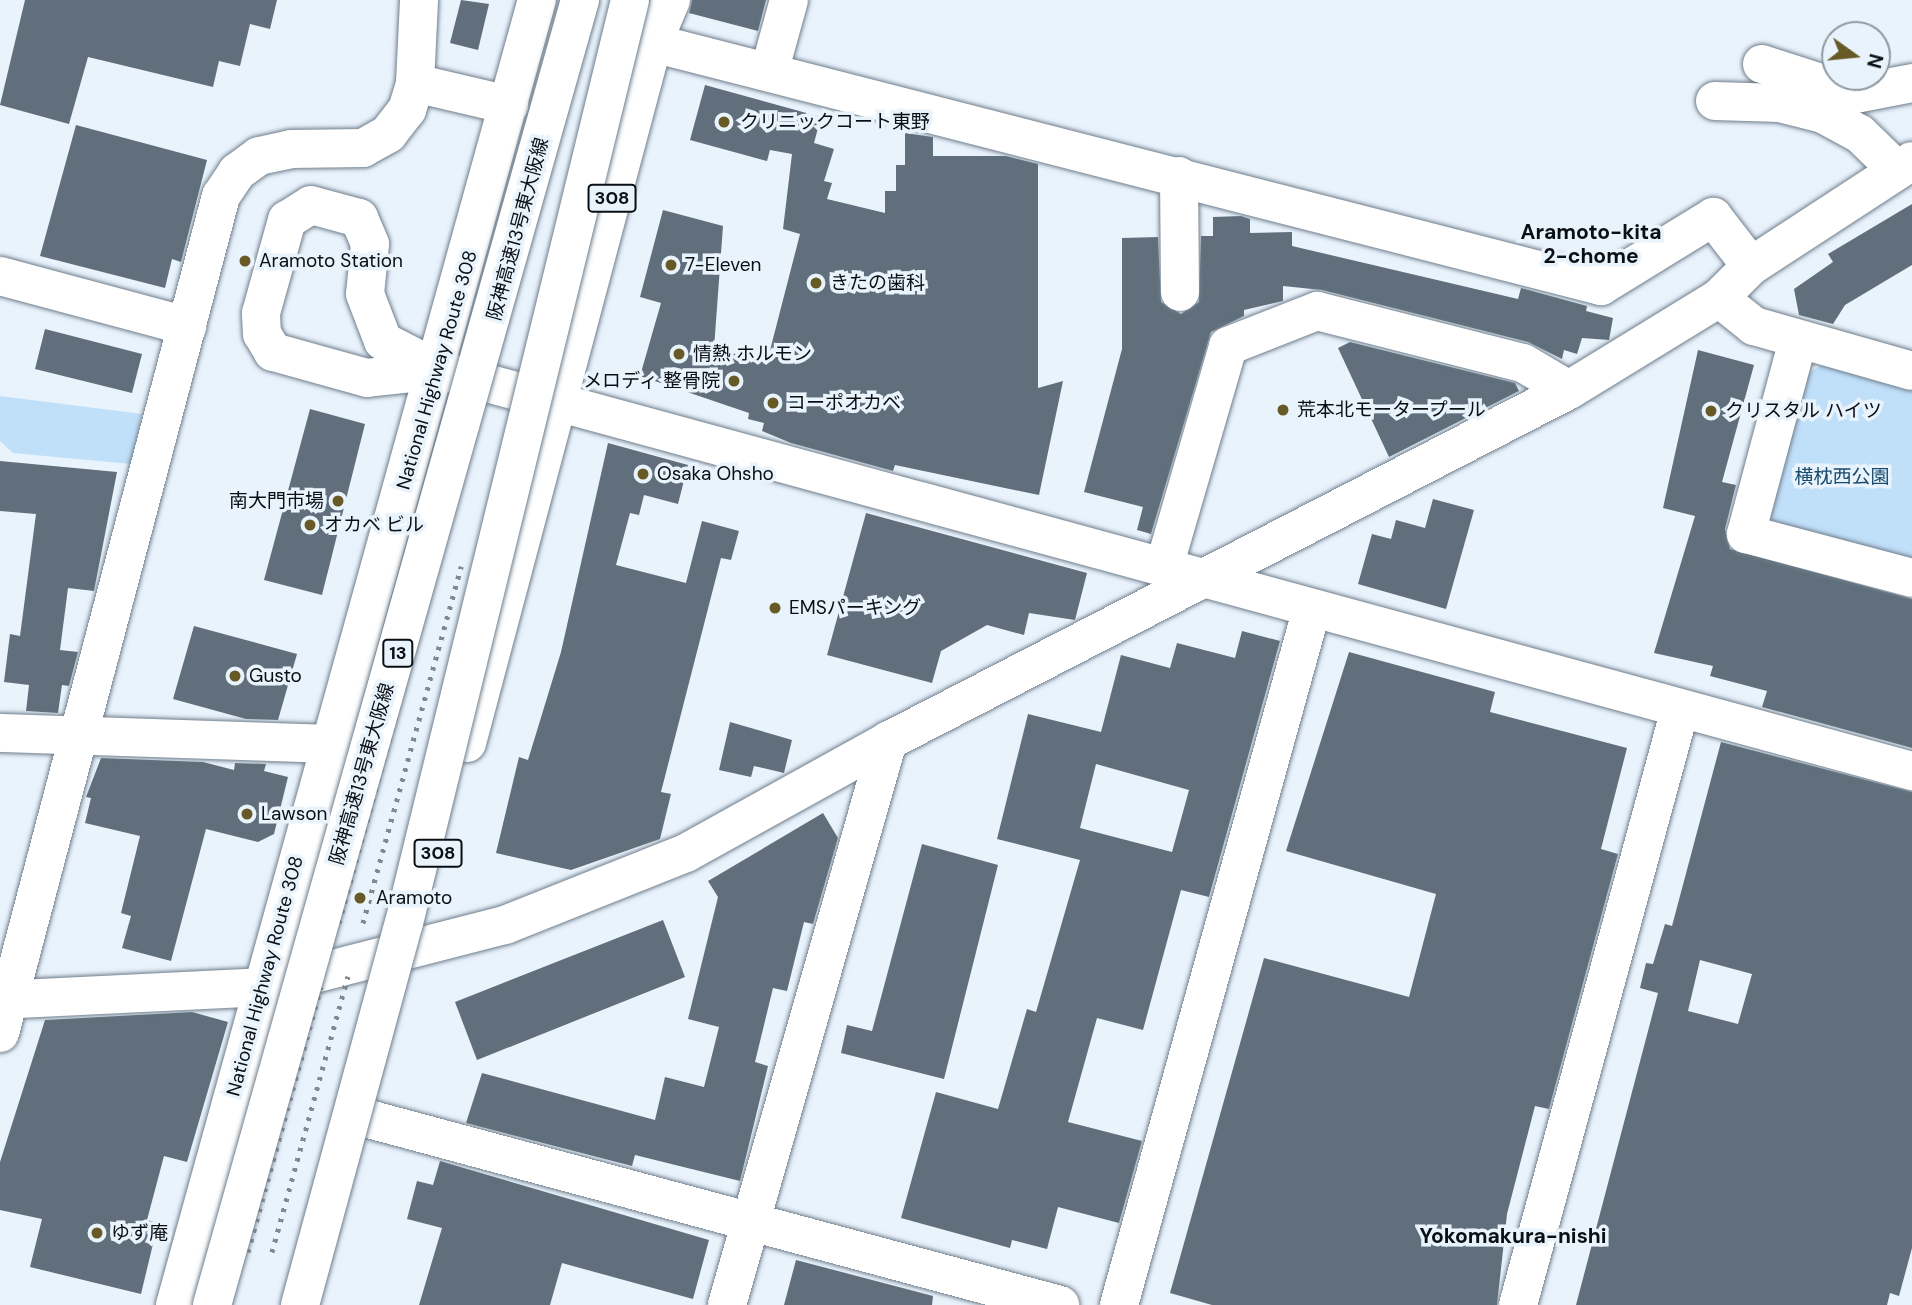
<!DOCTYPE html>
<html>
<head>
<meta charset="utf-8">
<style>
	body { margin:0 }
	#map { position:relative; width:1912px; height:1305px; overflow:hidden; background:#e9f3fc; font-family:"DM Sans","Noto Sans JP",sans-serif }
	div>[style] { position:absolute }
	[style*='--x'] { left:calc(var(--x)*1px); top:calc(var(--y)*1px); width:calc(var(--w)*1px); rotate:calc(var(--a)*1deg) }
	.green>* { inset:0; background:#c0dff9 }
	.building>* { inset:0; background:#606f7b }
	.roads { filter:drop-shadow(0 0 2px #6f7e8b) drop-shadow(0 0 2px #6f7e8b) }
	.minor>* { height:38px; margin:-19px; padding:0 19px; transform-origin:19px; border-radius:19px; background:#fff }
	.highway>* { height:38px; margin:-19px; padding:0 19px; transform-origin:19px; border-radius:19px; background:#fff }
	.rail>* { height:5px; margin-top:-2.5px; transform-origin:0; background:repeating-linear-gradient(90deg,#818990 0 3.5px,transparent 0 10.5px) }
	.bridges { filter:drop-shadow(0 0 2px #6f7e8b) drop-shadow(0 0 2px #6f7e8b) }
	.highway-bridge>* { height:38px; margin:-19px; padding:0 19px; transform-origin:19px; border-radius:19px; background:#fff }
	.dots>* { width:19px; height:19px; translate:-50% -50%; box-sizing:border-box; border:4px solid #e9f3fc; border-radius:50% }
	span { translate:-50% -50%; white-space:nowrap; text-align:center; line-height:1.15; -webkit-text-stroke:7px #e9f3fc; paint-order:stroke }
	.shield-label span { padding:2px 5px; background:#e9f3fc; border:2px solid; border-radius:5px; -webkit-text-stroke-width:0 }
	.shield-label { font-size:18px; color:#0a0f14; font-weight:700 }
	.poi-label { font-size:19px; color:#0a0f14 }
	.left { translate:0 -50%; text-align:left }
	.right { translate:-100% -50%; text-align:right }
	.street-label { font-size:19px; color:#0a0f14 }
	.park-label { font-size:19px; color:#174a6e }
	.neighbourhood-label { font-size:21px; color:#0a0f14; font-weight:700 }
	.north { position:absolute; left:1821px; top:21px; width:70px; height:70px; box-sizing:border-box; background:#e9f3fc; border:2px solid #90989f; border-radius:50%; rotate:105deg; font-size:19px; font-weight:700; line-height:28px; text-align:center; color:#0a0f14 }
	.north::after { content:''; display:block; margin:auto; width:24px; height:32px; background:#685a27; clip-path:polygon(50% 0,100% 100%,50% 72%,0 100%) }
</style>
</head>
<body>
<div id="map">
	<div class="green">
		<i style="clip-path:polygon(1826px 363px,1912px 387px,1912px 568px,1778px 532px,1763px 503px,1797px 379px)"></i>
		<i style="clip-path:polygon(0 396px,142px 414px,131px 464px,13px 453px,0 441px)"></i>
	</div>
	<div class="building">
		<i style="clip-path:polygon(25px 0,277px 0,270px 29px,250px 24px,240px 66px,219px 61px,213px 87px,88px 57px,69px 124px,0 105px)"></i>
		<i style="clip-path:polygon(461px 0,489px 4px,478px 50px,450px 43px)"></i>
		<i style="clip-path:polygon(692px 0,766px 0,758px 31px,689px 13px)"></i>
		<i style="clip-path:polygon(705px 85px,821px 117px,814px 143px,834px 149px,824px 181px,832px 183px,827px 199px,885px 213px,885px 191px,896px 191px,896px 165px,905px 165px,905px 133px,933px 137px,933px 156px,1006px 156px,1038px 164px,1038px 388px,1063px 381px,1039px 495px,895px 465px,893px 471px,791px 443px,762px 431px,764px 423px,748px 419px,749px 413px,640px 376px,661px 303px,640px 297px,663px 210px,723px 226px,714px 348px,767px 362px,800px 234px,783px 229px,792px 154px,770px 150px,767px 161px,690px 140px)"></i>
		<i style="clip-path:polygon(76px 125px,207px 160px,181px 262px,172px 259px,165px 288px,40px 256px)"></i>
		<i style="clip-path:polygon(1912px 204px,1912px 265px,1845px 305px,1833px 324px,1799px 315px,1794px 289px,1833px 262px,1828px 254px)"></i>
		<i style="clip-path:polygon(1241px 216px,1250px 219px,1250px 233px,1292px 232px,1292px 246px,1518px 299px,1521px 288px,1587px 306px,1586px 311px,1613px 318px,1609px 340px,1582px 338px,1577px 354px,1564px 350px,1562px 359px,1528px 342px,1322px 290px,1283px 286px,1283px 301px,1244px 310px,1244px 316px,1211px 332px,1151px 534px,1137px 530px,1143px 507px,1084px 492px,1122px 349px,1122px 238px,1158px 237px,1161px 302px,1181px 314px,1199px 302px,1201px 236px,1213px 236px,1213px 217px)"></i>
		<i style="clip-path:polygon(45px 329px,142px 354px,132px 393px,35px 369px)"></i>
		<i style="clip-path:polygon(1350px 342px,1515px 383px,1519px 391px,1389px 457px,1338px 348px)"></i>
		<i style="clip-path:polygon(1698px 350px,1754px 365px,1722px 482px,1736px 485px,1725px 529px,1730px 549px,1912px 599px,1912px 748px,1762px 707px,1767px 691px,1710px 676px,1713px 666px,1654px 653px,1695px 516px,1663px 508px)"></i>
		<i style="clip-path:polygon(310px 409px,365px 424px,322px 595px,264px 580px)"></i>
		<i style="clip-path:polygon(608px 443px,688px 465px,678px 504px,644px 495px,639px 515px,630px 513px,616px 565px,686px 583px,702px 521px,739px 531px,731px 560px,721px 558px,661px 792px,671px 794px,660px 839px,571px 870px,496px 853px,519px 757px,528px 760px,561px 652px)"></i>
		<i style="clip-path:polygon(0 461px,117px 472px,94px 591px,68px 588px,60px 650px,78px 652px,69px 686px,62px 685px,58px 713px,26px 711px,29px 685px,4px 682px,10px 634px,20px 636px,36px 514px,0 511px)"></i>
		<i style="clip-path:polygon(1433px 499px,1474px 510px,1446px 609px,1358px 584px,1372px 534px,1391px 539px,1396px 520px,1425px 528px)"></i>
		<i style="clip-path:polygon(866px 513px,1087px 573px,1075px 620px,1029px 613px,1024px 635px,987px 625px,941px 651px,932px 683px,827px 655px)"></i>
		<i style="clip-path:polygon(194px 626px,297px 654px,278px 720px,246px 719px,173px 699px)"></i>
		<i style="clip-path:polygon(evenodd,1242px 631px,1280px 641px,1209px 897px,1181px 890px,1143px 1030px,1097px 1018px,1068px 1122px,1142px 1141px,1119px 1223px,1058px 1207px,1047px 1249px,1012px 1240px,1010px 1248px,901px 1218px,936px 1092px,998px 1109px,1027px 1009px,1036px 1012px,1080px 860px,997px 839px,1028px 714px,1101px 732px,1121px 655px,1170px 668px,1177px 643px,1235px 658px,1242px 631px,1096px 764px,1189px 790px,1172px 852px,1080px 828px,1096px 764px)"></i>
		<i style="clip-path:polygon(1349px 652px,1495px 692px,1490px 712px,1627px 748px,1601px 849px,1618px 854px,1549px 1109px,1535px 1106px,1507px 1214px,1497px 1305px,1212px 1305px,1170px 1293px,1264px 958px,1409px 997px,1436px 894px,1286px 851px)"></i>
		<i style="clip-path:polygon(730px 722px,792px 740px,784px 773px,754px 766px,751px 777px,719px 770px)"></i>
		<i style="clip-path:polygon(evenodd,1721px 742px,1912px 792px,1912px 1248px,1899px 1296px,1890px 1293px,1887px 1305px,1576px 1305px,1658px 993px,1640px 988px,1646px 963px,1653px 964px,1665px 924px,1672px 926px,1721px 742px,1700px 960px,1752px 974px,1738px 1024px,1688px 1011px,1700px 960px)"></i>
		<i style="clip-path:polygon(101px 758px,203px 762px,234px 770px,235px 763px,266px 764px,264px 771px,288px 777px,274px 834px,258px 842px,206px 829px,171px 961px,122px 948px,131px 916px,121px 913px,140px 836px,85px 823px,91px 798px,86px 797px)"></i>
		<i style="clip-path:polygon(823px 813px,838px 838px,813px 924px,804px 922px,787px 991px,773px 988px,755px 1062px,768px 1066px,740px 1181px,635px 1155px,632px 1166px,466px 1123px,482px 1073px,655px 1120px,665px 1077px,704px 1087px,719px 1027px,688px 1019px,718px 897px,708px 881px)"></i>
		<i style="clip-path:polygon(922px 844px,998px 865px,944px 1079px,841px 1053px,847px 1025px,872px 1031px)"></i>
		<i style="clip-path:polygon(663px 920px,685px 977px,477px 1060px,455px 1002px)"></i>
		<i style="clip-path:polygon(192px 1012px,228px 1022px,187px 1162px,164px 1156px,147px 1220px,158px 1223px,141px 1294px,30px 1267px,42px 1219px,0 1210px,0 1162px,45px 1020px)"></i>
		<i style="clip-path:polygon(440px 1161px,709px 1240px,693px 1299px,562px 1263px,550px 1305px,419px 1305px,442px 1228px,407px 1219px,417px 1181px,433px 1185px)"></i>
		<i style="clip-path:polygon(796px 1260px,933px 1296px,932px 1305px,784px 1305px)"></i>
	</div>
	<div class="roads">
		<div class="minor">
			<i style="--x:653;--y:43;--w:979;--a:14.38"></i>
			<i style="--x:1601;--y:286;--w:132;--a:-31.6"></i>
			<i style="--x:1713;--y:217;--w:62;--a:52.2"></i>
			<i style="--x:1762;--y:64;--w:98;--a:17.9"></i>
			<i style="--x:1855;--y:94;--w:58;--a:-10.9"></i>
			<i style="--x:770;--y:69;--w:72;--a:-74.6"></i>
			<i style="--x:415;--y:83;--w:97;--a:13.2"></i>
			<i style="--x:1715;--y:101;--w:65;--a:1.8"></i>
			<i style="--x:1780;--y:103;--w:44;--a:14.3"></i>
			<i style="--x:1823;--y:114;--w:42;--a:28.4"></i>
			<i style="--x:1860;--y:134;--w:52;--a:44.2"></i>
			<i style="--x:1179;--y:176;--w:116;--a:89.5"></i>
			<i style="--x:0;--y:276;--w:194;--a:15"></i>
			<i style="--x:1719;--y:298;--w:45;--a:38.7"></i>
			<i style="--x:1754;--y:326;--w:164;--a:15.9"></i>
			<i style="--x:1798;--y:340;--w:201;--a:105"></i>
			<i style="--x:1746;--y:534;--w:172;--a:14.8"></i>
			<i style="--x:439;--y:370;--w:72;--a:173.7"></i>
			<i style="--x:367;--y:378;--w:98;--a:-164.5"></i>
			<i style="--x:273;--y:352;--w:21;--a:-121"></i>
			<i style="--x:262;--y:334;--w:21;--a:-93"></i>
			<i style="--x:261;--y:313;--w:97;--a:-74.4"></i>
			<i style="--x:287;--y:220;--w:28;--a:-32"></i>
			<i style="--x:311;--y:205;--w:50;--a:15.2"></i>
			<i style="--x:359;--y:218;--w:28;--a:67"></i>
			<i style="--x:370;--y:244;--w:50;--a:95.7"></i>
			<i style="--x:365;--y:294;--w:50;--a:69"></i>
			<i style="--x:383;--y:341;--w:63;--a:27.4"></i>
			<i style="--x:439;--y:370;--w:1527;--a:15.23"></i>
			<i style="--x:1164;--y:567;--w:230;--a:-73.8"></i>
			<i style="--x:1228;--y:346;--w:96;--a:-21.5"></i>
			<i style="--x:1317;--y:311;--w:212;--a:14.2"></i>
			<i style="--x:1523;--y:363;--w:53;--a:30.4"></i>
			<i style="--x:0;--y:733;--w:328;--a:1.9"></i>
			<i style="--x:0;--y:1000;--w:263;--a:-2.8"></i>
			<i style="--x:263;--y:987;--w:250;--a:-14.4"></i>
			<i style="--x:505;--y:925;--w:195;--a:-21.7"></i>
			<i style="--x:686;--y:853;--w:231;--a:-29"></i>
			<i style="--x:888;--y:741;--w:766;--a:-27.27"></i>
			<i style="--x:1569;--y:390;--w:176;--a:-31.5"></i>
			<i style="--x:1719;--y:298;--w:45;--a:-45"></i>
			<i style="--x:1751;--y:266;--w:192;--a:-33.1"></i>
			<i style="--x:0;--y:1033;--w:866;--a:-75.21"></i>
			<i style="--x:221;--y:196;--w:29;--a:-56"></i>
			<i style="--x:237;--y:172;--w:27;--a:-36"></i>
			<i style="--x:259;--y:156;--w:33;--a:-12"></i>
			<i style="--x:291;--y:149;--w:72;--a:-0.8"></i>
			<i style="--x:363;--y:148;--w:29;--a:-29"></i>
			<i style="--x:388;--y:134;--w:31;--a:-52"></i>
			<i style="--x:407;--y:110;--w:28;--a:-73"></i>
			<i style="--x:415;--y:83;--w:83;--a:-87.2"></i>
			<i style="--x:365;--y:1118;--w:720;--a:15.06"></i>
			<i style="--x:727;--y:1305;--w:587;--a:-74.07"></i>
			<i style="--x:1119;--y:1305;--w:723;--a:-74.52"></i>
			<i style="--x:1518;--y:1305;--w:618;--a:-74.79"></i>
		</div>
		<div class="highway">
			<i style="--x:467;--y:743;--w:724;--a:-75.12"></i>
			<i style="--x:653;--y:43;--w:47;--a:-67.3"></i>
			<i style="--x:175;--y:1305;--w:1354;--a:-74.5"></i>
		</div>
	</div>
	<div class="rail">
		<i style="--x:339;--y:923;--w:378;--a:-74.7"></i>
		<i style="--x:363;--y:923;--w:370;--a:-74.6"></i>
		<i style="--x:248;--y:1252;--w:275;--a:-74.6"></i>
		<i style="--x:272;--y:1252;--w:286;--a:-74.6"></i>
	</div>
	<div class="bridges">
		<div class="highway-bridge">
			<i style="--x:212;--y:1305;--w:1356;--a:-74.25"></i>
			<i style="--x:300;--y:1305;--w:396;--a:-74.8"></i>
			<i style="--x:404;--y:923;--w:950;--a:-76.24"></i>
		</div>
	</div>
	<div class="dots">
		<i style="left:724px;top:122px;background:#685a27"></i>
		<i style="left:245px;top:261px;background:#685a27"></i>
		<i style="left:671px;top:265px;background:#685a27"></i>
		<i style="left:816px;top:283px;background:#685a27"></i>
		<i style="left:679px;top:354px;background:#685a27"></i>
		<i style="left:734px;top:381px;background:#685a27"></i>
		<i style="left:773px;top:403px;background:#685a27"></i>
		<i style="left:1283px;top:410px;background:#685a27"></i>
		<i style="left:1711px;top:411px;background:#685a27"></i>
		<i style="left:643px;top:474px;background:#685a27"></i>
		<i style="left:338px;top:501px;background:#685a27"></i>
		<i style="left:310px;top:525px;background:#685a27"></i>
		<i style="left:775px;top:608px;background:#685a27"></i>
		<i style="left:235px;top:676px;background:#685a27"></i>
		<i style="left:247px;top:814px;background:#685a27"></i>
		<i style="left:360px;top:898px;background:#685a27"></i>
		<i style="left:97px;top:1233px;background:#685a27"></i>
	</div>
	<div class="shield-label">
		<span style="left:612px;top:198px">308</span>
		<span style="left:398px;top:653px">13</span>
		<span style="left:438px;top:853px">308</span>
	</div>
	<div class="poi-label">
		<span class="left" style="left:740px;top:122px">クリニックコート東野</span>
		<span class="left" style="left:259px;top:261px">Aramoto Station</span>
		<span class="left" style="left:685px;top:265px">7-Eleven</span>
		<span class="left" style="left:830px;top:283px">きたの歯科</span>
		<span class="left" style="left:693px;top:354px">情熱 ホルモン</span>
		<span class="right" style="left:720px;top:381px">メロディ 整骨院</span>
		<span class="left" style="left:787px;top:403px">コーポオカベ</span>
		<span class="left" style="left:1297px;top:410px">荒本北モータープール</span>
		<span class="left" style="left:1725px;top:411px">クリスタル ハイツ</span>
		<span class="left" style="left:657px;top:474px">Osaka Ohsho</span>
		<span class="right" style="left:324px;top:501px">南大門市場</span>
		<span class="left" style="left:324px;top:525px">オカベ ビル</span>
		<span class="left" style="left:789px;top:608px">EMSパーキング</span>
		<span class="left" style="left:249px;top:676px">Gusto</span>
		<span class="left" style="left:261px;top:814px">Lawson</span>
		<span class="left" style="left:376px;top:898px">Aramoto</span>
		<span class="left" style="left:111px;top:1233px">ゆず庵</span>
	</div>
	<div class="street-label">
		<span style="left:518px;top:229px;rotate:-75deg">阪神高速13号東大阪線</span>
		<span style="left:437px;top:370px;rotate:-74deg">National Highway Route 308</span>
		<span style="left:362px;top:774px;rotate:-74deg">阪神高速13号東大阪線</span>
		<span style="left:265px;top:976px;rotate:-75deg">National Highway Route 308</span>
	</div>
	<div class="park-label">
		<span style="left:1842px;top:477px">横枕西公園</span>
	</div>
	<div class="neighbourhood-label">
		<span style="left:1591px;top:244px">Aramoto-kita<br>2-chome</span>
		<span style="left:1513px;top:1236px">Yokomakura-nishi</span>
	</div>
	<div class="north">N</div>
</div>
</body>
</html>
